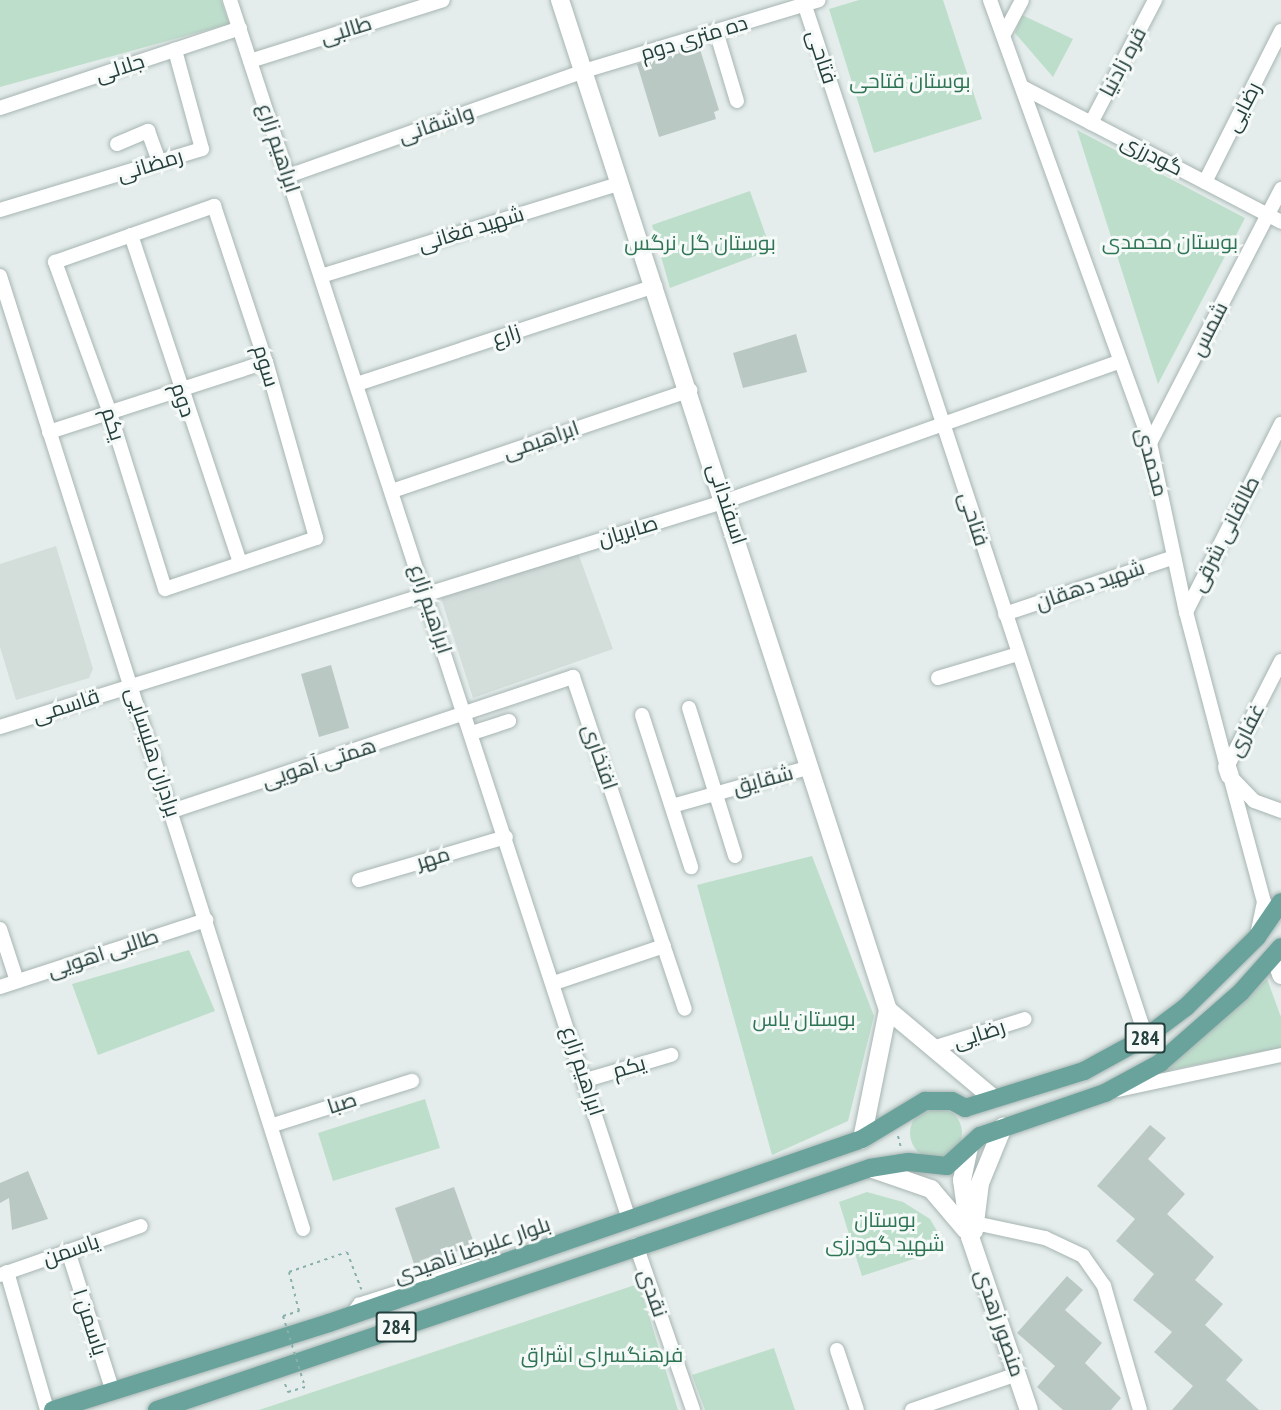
<!DOCTYPE html>
<html>
<head>
<meta charset="utf-8">
<style>
	body { margin:0 }
	#map { position:relative; width:1281px; height:1410px; overflow:hidden; background:#e4edeb; font-family:"PT Sans Narrow",Cairo,sans-serif }
	div>[style] { position:absolute }
	[style*='--x'] { left:calc(var(--x)*1px); top:calc(var(--y)*1px); width:calc(var(--w)*1px); rotate:calc(var(--a)*1deg) }
	.built>* { inset:0; background:#d3ddda }
	.green>* { inset:0; background:#bedecc }
	.round { border-radius:50% }
	.building>* { inset:0; background:#bac8c4 }
	.path>* { height:2px; margin-top:-1px; transform-origin:0; background:repeating-linear-gradient(90deg,#86b0a9 0 3px,transparent 0 7.5px) }
	.roads { filter:drop-shadow(0 0 2px #a7b5b3) drop-shadow(0 0 2px #a7b5b3) }
	.lane>* { height:7px; margin:-3.5px; padding:0 3.5px; transform-origin:3.5px; border-radius:3.5px; background:#fff }
	.street>* { height:14px; margin:-7px; padding:0 7px; transform-origin:7px; border-radius:7px; background:#fff }
	.secondary>* { height:18px; margin:-9px; padding:0 9px; transform-origin:9px; border-radius:9px; background:#fff }
	.primary>* { height:18px; margin:-9px; padding:0 9px; transform-origin:9px; border-radius:9px; background:#6aa29c }
	.path-bridge>* { height:2px; margin-top:-1px; transform-origin:0; background:repeating-linear-gradient(90deg,#86b0a9 0 3px,transparent 0 7.5px) }
	span { translate:-50% -50%; white-space:nowrap; text-align:center; line-height:1.15; -webkit-text-stroke:6px #f5faf8; paint-order:stroke }
	.shield-label span { padding:2px 4px; background:#f5faf8; border:2px solid; border-radius:4px; -webkit-text-stroke-width:0 }
	.shield-label { font-size:20px; color:#243f3c; font-weight:700 }
	.street-label { font-size:21px; color:#243f3c }
	.park-label { font-size:21px; color:#2f7555 }
</style>
</head>
<body>
<div id="map">
	<div class="built">
		<i style="clip-path:polygon(56px 546px,93px 669px,89px 678px,16px 700px,0 647px,0 564px)"></i>
		<i style="clip-path:polygon(578px 553px,613px 649px,473px 698px,441px 598px)"></i>
	</div>
	<div class="green">
		<i style="clip-path:polygon(0 0,221px 0,229px 24px,0 87px)"></i>
		<i style="clip-path:polygon(859px 0,943px 0,982px 119px,874px 153px,829px 9px)"></i>
		<i style="clip-path:polygon(1022px 15px,1073px 39px,1053px 77px,1015px 33px)"></i>
		<i style="clip-path:polygon(1077px 130px,1245px 218px,1158px 384px)"></i>
		<i style="clip-path:polygon(750px 191px,771px 250px,670px 288px,652px 225px)"></i>
		<i style="clip-path:polygon(812px 856px,874px 1016px,848px 1121px,772px 1155px,697px 885px)"></i>
		<i style="clip-path:polygon(189px 950px,215px 1011px,98px 1055px,72px 984px)"></i>
		<i style="clip-path:polygon(1267px 979px,1281px 1017px,1281px 1048px,1164px 1071px)"></i>
		<i style="clip-path:polygon(425px 1099px,440px 1148px,333px 1181px,318px 1133px)"></i>
		<i class="round" style="left:910px;top:1107px;width:52px;height:52px"></i>
		<i style="clip-path:polygon(867px 1192px,903px 1202px,930px 1219px,947px 1248px,862px 1276px,839px 1202px)"></i>
		<i style="clip-path:polygon(639px 1284px,678px 1410px,259px 1410px,638px 1284px)"></i>
		<i style="clip-path:polygon(774px 1348px,795px 1410px,705px 1410px,692px 1375px)"></i>
	</div>
	<div class="building">
		<i style="clip-path:polygon(699px 46px,719px 110px,714px 112px,716px 119px,659px 137px,637px 64px)"></i>
		<i style="clip-path:polygon(796px 334px,807px 372px,743px 388px,733px 353px)"></i>
		<i style="clip-path:polygon(331px 665px,349px 728px,319px 737px,301px 674px)"></i>
		<i style="clip-path:polygon(1150px 1125px,1166px 1138px,1148px 1159px,1185px 1194px,1167px 1214px,1214px 1257px,1195px 1280px,1223px 1304px,1205px 1325px,1243px 1360px,1226px 1380px,1259px 1410px,1172px 1410px,1193px 1386px,1154px 1352px,1172px 1332px,1133px 1300px,1154px 1274px,1116px 1241px,1135px 1219px,1097px 1186px)"></i>
		<i style="clip-path:polygon(28px 1171px,48px 1219px,12px 1230px,9px 1198px,0 1203px,0 1183px)"></i>
		<i style="clip-path:polygon(454px 1187px,475px 1246px,414px 1264px,395px 1208px)"></i>
		<i style="clip-path:polygon(1067px 1276px,1083px 1290px,1065px 1310px,1102px 1343px,1085px 1363px,1121px 1398px,1111px 1410px,1063px 1410px,1037px 1387px,1055px 1366px,1017px 1333px)"></i>
	</div>
	<div class="path">
		<i style="--x:898;--y:1136;--w:12;--a:76"></i>
		<i style="--x:283;--y:1316;--w:17;--a:-17"></i>
		<i style="--x:299;--y:1311;--w:40;--a:-104.4"></i>
		<i style="--x:289;--y:1272;--w:61;--a:-19"></i>
		<i style="--x:347;--y:1252;--w:40;--a:69"></i>
		<i style="--x:285;--y:1384;--w:9;--a:69"></i>
		<i style="--x:288;--y:1392;--w:18;--a:-16"></i>
	</div>
	<div class="roads">
		<div class="lane">
			<i style="--x:349;--y:1312;--w:14;--a:-54"></i>
			<i style="--x:357;--y:1301;--w:126;--a:-17.6"></i>
		</div>
		<div class="street">
			<i style="--x:230;--y:0;--w:1283;--a:71.88"></i>
			<i style="--x:803;--y:0;--w:1092;--a:71.7"></i>
			<i style="--x:990;--y:0;--w:471;--a:70.1"></i>
			<i style="--x:1150;--y:443;--w:173;--a:78"></i>
			<i style="--x:1186;--y:612;--w:160;--a:75.2"></i>
			<i style="--x:716;--y:31;--w:73;--a:73.3"></i>
			<i style="--x:1004;--y:34;--w:38;--a:-62"></i>
			<i style="--x:250;--y:61;--w:202;--a:-17.5"></i>
			<i style="--x:1024;--y:88;--w:290;--a:27.5"></i>
			<i style="--x:0;--y:108;--w:253;--a:-18.4"></i>
			<i style="--x:1091;--y:123;--w:139;--a:-62.5"></i>
			<i style="--x:117;--y:144;--w:34;--a:-23"></i>
			<i style="--x:148;--y:131;--w:33;--a:70"></i>
			<i style="--x:288;--y:176;--w:314;--a:-19.5"></i>
			<i style="--x:584;--y:71;--w:245;--a:-16.8"></i>
			<i style="--x:1205;--y:182;--w:169;--a:-63.3"></i>
			<i style="--x:214;--y:206;--w:164;--a:71.6"></i>
			<i style="--x:266;--y:362;--w:183;--a:74.1"></i>
			<i style="--x:316;--y:538;--w:159;--a:161.3"></i>
			<i style="--x:165;--y:589;--w:184;--a:-107.4"></i>
			<i style="--x:110;--y:413;--w:161;--a:-110"></i>
			<i style="--x:55;--y:262;--w:169;--a:-19.4"></i>
			<i style="--x:0;--y:210;--w:211;--a:-16.8"></i>
			<i style="--x:202;--y:149;--w:103;--a:-105.3"></i>
			<i style="--x:131;--y:235;--w:346;--a:71.6"></i>
			<i style="--x:0;--y:276;--w:1000;--a:72.36"></i>
			<i style="--x:321;--y:276;--w:314;--a:-17.2"></i>
			<i style="--x:357;--y:384;--w:314;--a:-18.2"></i>
			<i style="--x:49;--y:432;--w:228;--a:-17.9"></i>
			<i style="--x:1150;--y:443;--w:286;--a:-62.7"></i>
			<i style="--x:392;--y:491;--w:315;--a:-18.7"></i>
			<i style="--x:1186;--y:612;--w:211;--a:-63.2"></i>
			<i style="--x:1005;--y:614;--w:178;--a:-18.6"></i>
			<i style="--x:938;--y:678;--w:84;--a:-16.7"></i>
			<i style="--x:689;--y:708;--w:155;--a:72.7"></i>
			<i style="--x:642;--y:715;--w:160;--a:72.1"></i>
			<i style="--x:0;--y:727;--w:760;--a:-17.29"></i>
			<i style="--x:726;--y:501;--w:417;--a:-19.5"></i>
			<i style="--x:472;--y:733;--w:39;--a:-18"></i>
			<i style="--x:1227;--y:767;--w:119;--a:-63"></i>
			<i style="--x:1230;--y:776;--w:131;--a:74.9"></i>
			<i style="--x:1264;--y:902;--w:30;--a:102"></i>
			<i style="--x:1231;--y:777;--w:33;--a:46"></i>
			<i style="--x:1254;--y:801;--w:29;--a:20"></i>
			<i style="--x:672;--y:806;--w:144;--a:-15.7"></i>
			<i style="--x:172;--y:811;--w:423;--a:-18.5"></i>
			<i style="--x:573;--y:677;--w:350;--a:71.4"></i>
			<i style="--x:359;--y:880;--w:153;--a:-16.3"></i>
			<i style="--x:0;--y:929;--w:55;--a:71.9"></i>
			<i style="--x:554;--y:983;--w:116;--a:-18.6"></i>
			<i style="--x:0;--y:987;--w:217;--a:-18"></i>
			<i style="--x:933;--y:1048;--w:96;--a:-17.5"></i>
			<i style="--x:586;--y:1080;--w:89;--a:-16.4"></i>
			<i style="--x:1118;--y:1090;--w:167;--a:-12.1"></i>
			<i style="--x:273;--y:1125;--w:146;--a:-17.6"></i>
			<i style="--x:975;--y:1223;--w:72;--a:12.1"></i>
			<i style="--x:1045;--y:1238;--w:42;--a:25.3"></i>
			<i style="--x:1083;--y:1256;--w:37;--a:55"></i>
			<i style="--x:1104;--y:1286;--w:129;--a:73.8"></i>
			<i style="--x:636;--y:1245;--w:175;--a:70.9"></i>
			<i style="--x:68;--y:1251;--w:148;--a:72.3"></i>
			<i style="--x:7;--y:1272;--w:144;--a:73.8"></i>
			<i style="--x:0;--y:1275;--w:149;--a:-19.2"></i>
			<i style="--x:837;--y:1350;--w:63;--a:71.6"></i>
			<i style="--x:912;--y:1410;--w:111;--a:-18.9"></i>
		</div>
		<div class="secondary">
			<i style="--x:560;--y:0;--w:1062;--a:72.01"></i>
			<i style="--x:888;--y:1010;--w:132;--a:101.4"></i>
			<i style="--x:1227;--y:767;--w:9;--a:72"></i>
			<i style="--x:1275;--y:956;--w:20;--a:72"></i>
			<i style="--x:888;--y:1010;--w:138;--a:40"></i>
			<i style="--x:969;--y:1147;--w:34;--a:102"></i>
			<i style="--x:962;--y:1180;--w:58;--a:82"></i>
			<i style="--x:970;--y:1237;--w:183;--a:71.2"></i>
			<i style="--x:870;--y:1168;--w:65;--a:19"></i>
			<i style="--x:931;--y:1189;--w:54;--a:49.5"></i>
			<i style="--x:974;--y:1231;--w:48;--a:-82.9"></i>
			<i style="--x:980;--y:1183;--w:61;--a:-67.7"></i>
		</div>
		<div class="primary">
			<i style="--x:53;--y:1410;--w:289;--a:-17.5"></i>
			<i style="--x:329;--y:1323;--w:564;--a:-19.05"></i>
			<i style="--x:862;--y:1139;--w:74;--a:-31.1"></i>
			<i style="--x:925;--y:1101;--w:27;--a:0"></i>
			<i style="--x:952;--y:1101;--w:15;--a:28"></i>
			<i style="--x:965;--y:1108;--w:125;--a:-17.3"></i>
			<i style="--x:1084;--y:1071;--w:71;--a:-28.7"></i>
			<i style="--x:1146;--y:1037;--w:50;--a:-36.9"></i>
			<i style="--x:1186;--y:1007;--w:100;--a:-44.6"></i>
			<i style="--x:1257;--y:937;--w:42;--a:-55.6"></i>
			<i style="--x:157;--y:1410;--w:753;--a:-18.75"></i>
			<i style="--x:870;--y:1168;--w:39;--a:-9"></i>
			<i style="--x:909;--y:1162;--w:38;--a:6"></i>
			<i style="--x:947;--y:1166;--w:45;--a:-42.3"></i>
			<i style="--x:980;--y:1136;--w:132;--a:-19"></i>
			<i style="--x:1105;--y:1093;--w:63;--a:-28.6"></i>
			<i style="--x:1160;--y:1063;--w:108;--a:-41.2"></i>
			<i style="--x:1241;--y:992;--w:60;--a:-48.4"></i>
		</div>
	</div>
	<div class="path-bridge">
		<i style="--x:283;--y:1316;--w:74;--a:72.8"></i>
	</div>
	<div class="shield-label">
		<span style="left:1145px;top:1038px">284</span>
		<span style="left:396px;top:1327px">284</span>
	</div>
	<div class="street-label">
		<span style="left:346px;top:30px;rotate:-17deg">طالبی</span>
		<span style="left:694px;top:38px;rotate:-17deg">ده متری دوم</span>
		<span style="left:822px;top:57px;rotate:72deg">فتاحی</span>
		<span style="left:1123px;top:62px;rotate:-62deg">قره زادنیا</span>
		<span style="left:120px;top:68px;rotate:-18deg">جلالی</span>
		<span style="left:1243px;top:107px;rotate:-63deg">رضایی</span>
		<span style="left:436px;top:124px;rotate:-19deg">واشقانی</span>
		<span style="left:279px;top:148px;rotate:72deg">ابراهیم زارع</span>
		<span style="left:1152px;top:155px;rotate:27deg">گودرزی</span>
		<span style="left:150px;top:165px;rotate:-17deg">رمضانی</span>
		<span style="left:471px;top:229px;rotate:-17deg">شهید فغانی</span>
		<span style="left:1209px;top:329px;rotate:-63deg">شمس</span>
		<span style="left:506px;top:335px;rotate:-18deg">زارع</span>
		<span style="left:266px;top:366px;rotate:73deg">سوم</span>
		<span style="left:183px;top:400px;rotate:71deg">دوم</span>
		<span style="left:113px;top:424px;rotate:72deg">یکم</span>
		<span style="left:541px;top:440px;rotate:-19deg">ابراهیمی</span>
		<span style="left:1152px;top:462px;rotate:75deg">محمدی</span>
		<span style="left:727px;top:504px;rotate:72deg">اسفندانی</span>
		<span style="left:974px;top:519px;rotate:72deg">فتاحی</span>
		<span style="left:628px;top:531px;rotate:-17deg">صابریان</span>
		<span style="left:1225px;top:534px;rotate:-63deg">طالقانی شرقی</span>
		<span style="left:1090px;top:585px;rotate:-19deg">شهید دهقان</span>
		<span style="left:431px;top:609px;rotate:72deg">ابراهیم زارع</span>
		<span style="left:66px;top:706px;rotate:-18deg">قاسمی</span>
		<span style="left:1246px;top:730px;rotate:-63deg">غفاری</span>
		<span style="left:153px;top:752px;rotate:72deg">برادران هلیسایی</span>
		<span style="left:600px;top:757px;rotate:71deg">افتخاری</span>
		<span style="left:319px;top:763px;rotate:-18deg">همتی آهویی</span>
		<span style="left:763px;top:780px;rotate:-15deg">شقایق</span>
		<span style="left:433px;top:858px;rotate:-17deg">مهر</span>
		<span style="left:103px;top:953px;rotate:-18deg">طالبی اهویی</span>
		<span style="left:979px;top:1034px;rotate:-18deg">رضایی</span>
		<span style="left:629px;top:1067px;rotate:-16deg">یکم</span>
		<span style="left:583px;top:1071px;rotate:72deg">ابراهیم زارع</span>
		<span style="left:342px;top:1103px;rotate:-18deg">صبا</span>
		<span style="left:71px;top:1250px;rotate:-19deg">یاسمن</span>
		<span style="left:472px;top:1250px;rotate:-19deg">بلوار علیرضا ناهیدی</span>
		<span style="left:653px;top:1293px;rotate:71deg">نقدی</span>
		<span style="left:90px;top:1322px;rotate:72deg">یاسمن ۱</span>
		<span style="left:1000px;top:1323px;rotate:71deg">منصور زهدی</span>
	</div>
	<div class="park-label">
		<span style="left:910px;top:81px">بوستان فتاحی</span>
		<span style="left:1170px;top:242px">بوستان محمدی</span>
		<span style="left:700px;top:243px">بوستان گل نرگس</span>
		<span style="left:804px;top:1019px">بوستان یاس</span>
		<span style="left:885px;top:1232px">بوستان<br>شهید گودرزی</span>
		<span style="left:602px;top:1355px">فرهنگسرای اشراق</span>
	</div>
</div>
</body>
</html>
